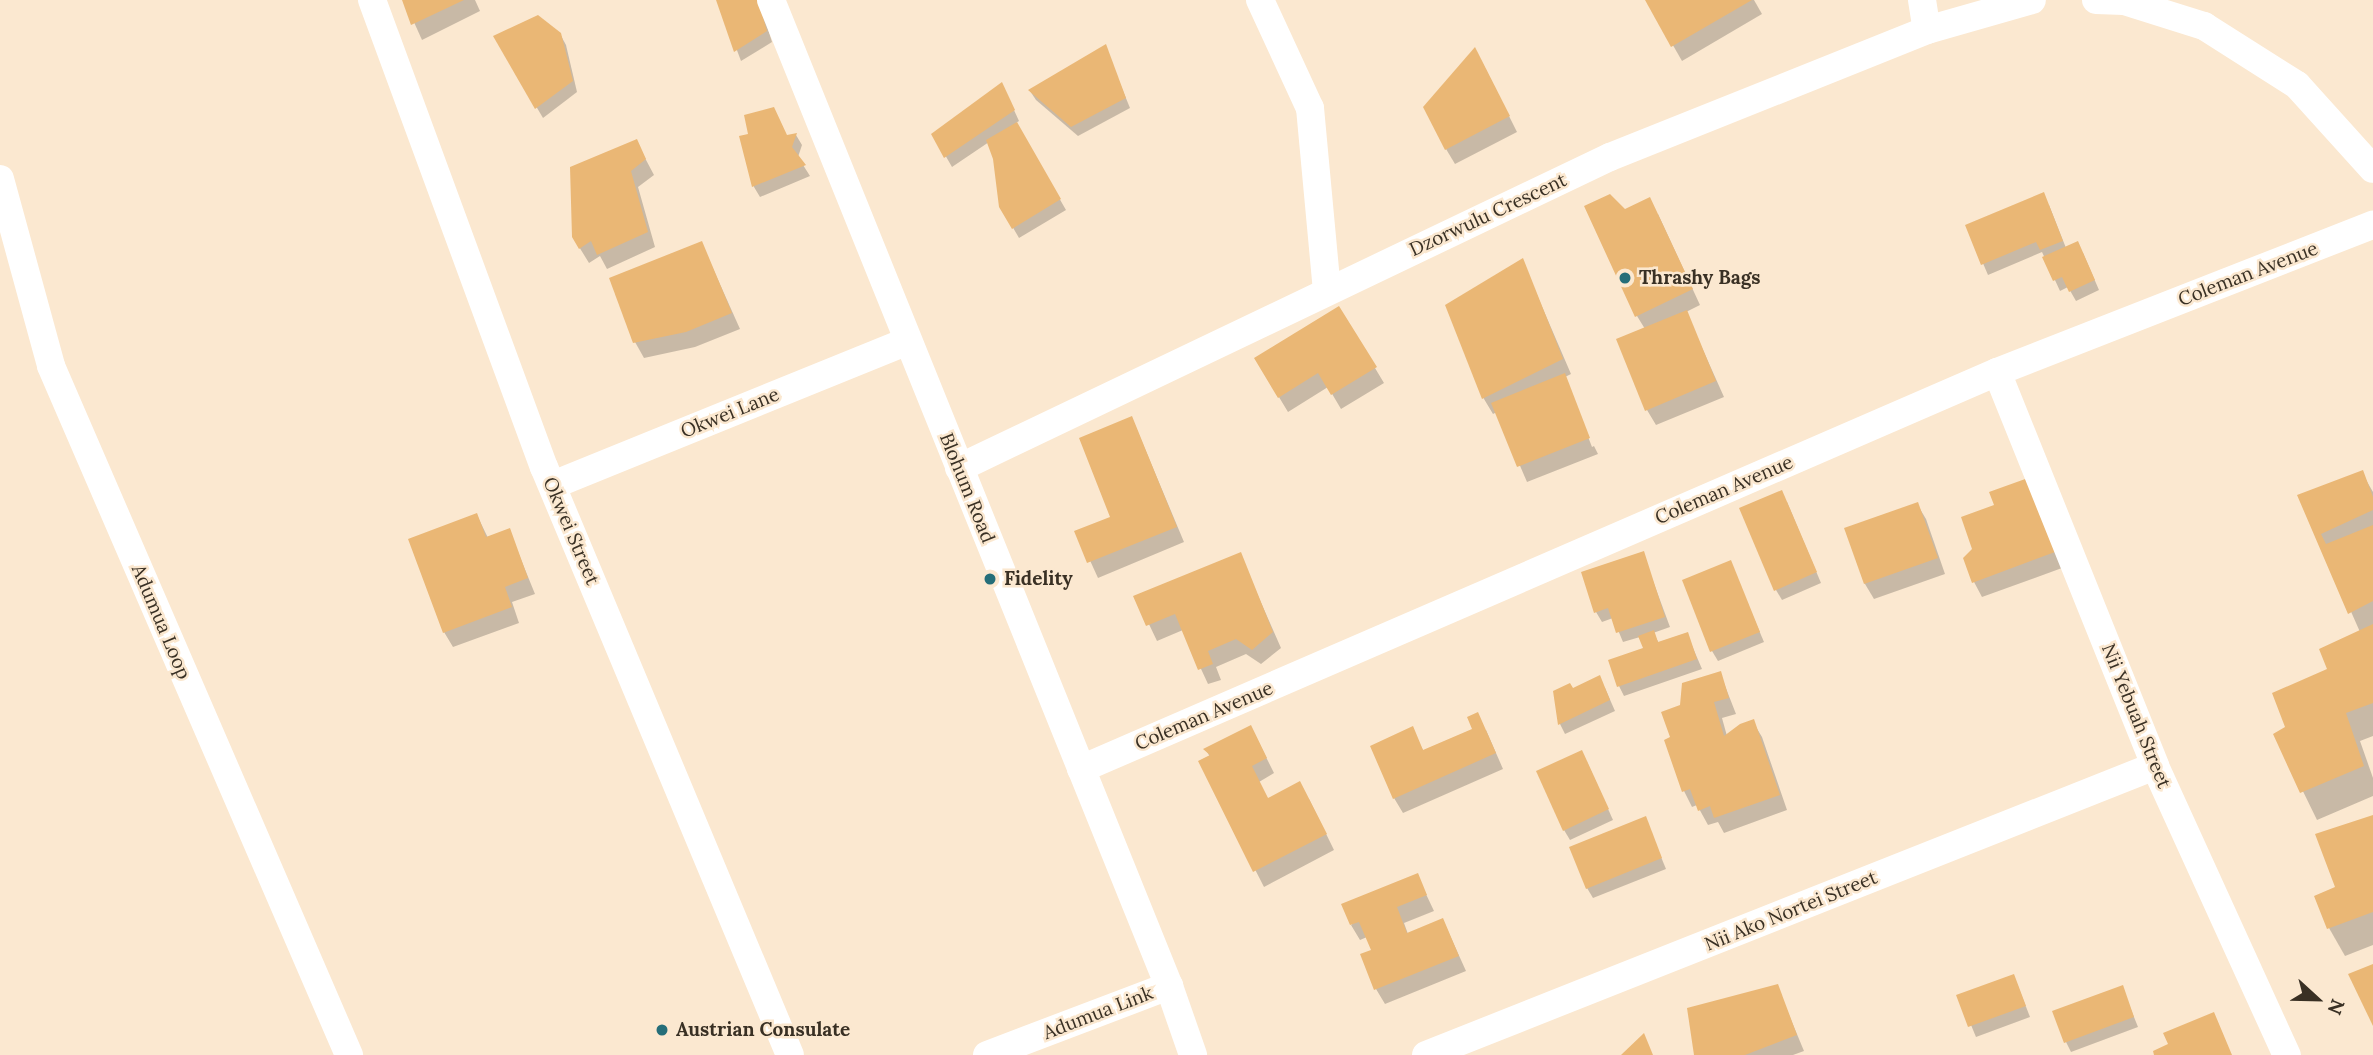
<!DOCTYPE html>
<html>
<head>
<meta charset="utf-8">
<style>
	body { margin:0 }
	#map { position:relative; width:2373px; height:1055px; overflow:hidden; background:#fbe8d0; font-family:Lora,serif }
	div>[style] { position:absolute }
	[style*='--x'] { left:calc(var(--x)*1px); top:calc(var(--y)*1px); width:calc(var(--w)*1px); rotate:calc(var(--a)*1deg) }
	.shadow>* { inset:0; background:#0003 }
	.building>* { inset:0; background:#eab775 }
	.minor>* { height:28px; margin:-14px; padding:0 14px; transform-origin:14px; border-radius:14px; background:#fff }
	.dots>* { width:19px; height:19px; translate:-50% -50%; box-sizing:border-box; border:4px solid #fbe8d0; border-radius:50% }
	span { translate:-50% -50%; white-space:nowrap; text-align:center; line-height:1.15; -webkit-text-stroke:5px #fbe8d0; paint-order:stroke }
	.street-label { font-size:19px; color:#393024 }
	.poi-label { font-size:19px; color:#393024; font-weight:700 }
	.left { translate:0 -50%; text-align:left }
	.north { position:absolute; left:2282px; top:964px; width:70px; height:70px; -webkit-text-stroke:5px #fbe8d0; paint-order:stroke; rotate:112deg; font-size:19px; font-weight:700; line-height:28px; text-align:center; color:#393024 }
	.north::after { content:''; display:block; margin:auto; width:24px; height:32px; background:#393024; clip-path:polygon(50% 0,100% 100%,50% 72%,0 100%) }
</style>
</head>
<body>
<div id="map">
	<div class="shadow">
		<i style="clip-path:polygon(404px 0,475px 0,480px 11px,422px 40px)"></i>
		<i style="clip-path:polygon(718px 0,759px 0,772px 42px,741px 61px)"></i>
		<i style="clip-path:polygon(1647px 0,1754px 0,1762px 14px,1682px 61px)"></i>
		<i style="clip-path:polygon(560px 34px,566px 45px,577px 92px,543px 118px,495px 37px)"></i>
		<i style="clip-path:polygon(1105px 47px,1130px 108px,1078px 136px,1036px 100px,1030px 91px)"></i>
		<i style="clip-path:polygon(1483px 64px,1517px 132px,1455px 164px,1446px 149px)"></i>
		<i style="clip-path:polygon(1007px 95px,1019px 121px,1016px 123px,1066px 210px,1019px 238px,1001px 207px,995px 158px,989px 142px,952px 167px,933px 134px)"></i>
		<i style="clip-path:polygon(796px 135px,802px 145px,798px 157px,810px 176px,760px 197px,754px 187px,741px 137px)"></i>
		<i style="clip-path:polygon(636px 141px,654px 175px,638px 187px,655px 247px,607px 269px,600px 256px,589px 263px,573px 237px)"></i>
		<i style="clip-path:polygon(2049px 205px,2066px 248px,2083px 253px,2099px 290px,2076px 301px,2068px 287px,2060px 291px,2042px 252px,1988px 275px,1967px 226px)"></i>
		<i style="clip-path:polygon(1624px 211px,1658px 214px,1700px 305px,1686px 312px,1724px 397px,1656px 425px,1647px 410px,1645px 329px,1637px 316px)"></i>
		<i style="clip-path:polygon(702px 244px,740px 329px,695px 347px,644px 358px,635px 342px)"></i>
		<i style="clip-path:polygon(1522px 260px,1571px 374px,1565px 377px,1592px 447px,1594px 446px,1598px 454px,1527px 482px,1497px 412px,1493px 414px,1484px 399px,1447px 306px)"></i>
		<i style="clip-path:polygon(1256px 359px,1375px 368px,1384px 383px,1341px 409px,1328px 387px,1288px 412px)"></i>
		<i style="clip-path:polygon(1132px 418px,1184px 542px,1098px 578px,1077px 532px,1112px 517px)"></i>
		<i style="clip-path:polygon(2362px 473px,2373px 492px,2373px 736px,2360px 741px,2373px 778px,2373px 796px,2317px 820px,2275px 734px,2287px 728px,2360px 632px,2300px 496px)"></i>
		<i style="clip-path:polygon(2027px 480px,2062px 568px,1982px 597px,1974px 582px,1975px 550px,1997px 506px)"></i>
		<i style="clip-path:polygon(1787px 502px,1821px 583px,1782px 600px,1776px 590px)"></i>
		<i style="clip-path:polygon(1917px 504px,1926px 519px,1945px 574px,1874px 599px,1865px 584px,1847px 529px)"></i>
		<i style="clip-path:polygon(477px 515px,488px 538px,509px 530px,535px 594px,512px 602px,519px 623px,453px 647px,444px 632px)"></i>
		<i style="clip-path:polygon(1643px 554px,1670px 627px,1653px 633px,1659px 643px,1687px 634px,1702px 669px,1624px 696px,1619px 686px,1645px 650px,1640px 637px,1623px 642px,1613px 618px,1602px 622px,1596px 612px)"></i>
		<i style="clip-path:polygon(1240px 555px,1281px 648px,1261px 664px,1246px 654px,1216px 667px,1221px 680px,1208px 684px,1183px 630px,1157px 641px,1136px 597px)"></i>
		<i style="clip-path:polygon(1730px 562px,1764px 642px,1718px 661px,1712px 651px)"></i>
		<i style="clip-path:polygon(1720px 673px,1736px 714px,1722px 718px,1727px 736px,1753px 722px,1762px 737px,1787px 810px,1724px 833px,1718px 822px,1708px 825px,1697px 805px,1692px 807px,1684px 791px,1672px 738px,1681px 707px)"></i>
		<i style="clip-path:polygon(1605px 688px,1615px 711px,1565px 734px,1560px 724px,1555px 692px)"></i>
		<i style="clip-path:polygon(1412px 729px,1424px 752px,1486px 730px,1503px 769px,1403px 813px,1394px 798px)"></i>
		<i style="clip-path:polygon(1259px 743px,1274px 773px,1259px 782px,1268px 799px,1309px 799px,1334px 850px,1264px 887px,1200px 762px,1210px 757px,1206px 750px)"></i>
		<i style="clip-path:polygon(1587px 762px,1613px 820px,1570px 840px,1564px 830px)"></i>
		<i style="clip-path:polygon(2373px 817px,2373px 945px,2345px 956px,2329px 928px)"></i>
		<i style="clip-path:polygon(1645px 818px,1666px 869px,1593px 898px,1587px 888px)"></i>
		<i style="clip-path:polygon(1417px 875px,1434px 911px,1404px 923px,1408px 934px,1443px 920px,1466px 971px,1385px 1004px,1376px 989px,1373px 951px,1367px 937px,1360px 940px,1351px 925px)"></i>
		<i style="clip-path:polygon(2014px 976px,2030px 1017px,1976px 1037px,1959px 996px)"></i>
		<i style="clip-path:polygon(1777px 986px,1804px 1051px,1793px 1055px,1696px 1055px)"></i>
		<i style="clip-path:polygon(2122px 987px,2138px 1027px,2071px 1052px,2066px 1042px)"></i>
	</div>
	<div class="building">
		<i style="clip-path:polygon(402px 0,464px 0,411px 25px)"></i>
		<i style="clip-path:polygon(716px 0,758px 0,767px 31px,734px 52px)"></i>
		<i style="clip-path:polygon(1645px 0,1752px 0,1671px 47px)"></i>
		<i style="clip-path:polygon(538px 15px,561px 33px,573px 81px,535px 109px,493px 36px)"></i>
		<i style="clip-path:polygon(1106px 44px,1126px 98px,1071px 127px,1028px 90px)"></i>
		<i style="clip-path:polygon(1475px 47px,1510px 116px,1445px 150px,1423px 107px)"></i>
		<i style="clip-path:polygon(1002px 82px,1015px 110px,944px 158px,931px 134px)"></i>
		<i style="clip-path:polygon(774px 107px,787px 135px,797px 133px,792px 147px,806px 165px,752px 187px,739px 136px,748px 134px,744px 115px)"></i>
		<i style="clip-path:polygon(1017px 122px,1061px 199px,1012px 229px,999px 207px,993px 159px,986px 140px)"></i>
		<i style="clip-path:polygon(637px 139px,646px 159px,631px 171px,648px 232px,597px 255px,591px 241px,579px 249px,572px 237px,570px 167px)"></i>
		<i style="clip-path:polygon(2044px 192px,2063px 241px,2040px 250px,2036px 242px,1981px 265px,1965px 225px)"></i>
		<i style="clip-path:polygon(1610px 194px,1625px 209px,1650px 197px,1693px 289px,1635px 317px,1584px 206px)"></i>
		<i style="clip-path:polygon(702px 241px,732px 313px,686px 332px,633px 343px,609px 278px)"></i>
		<i style="clip-path:polygon(2078px 241px,2095px 280px,2069px 292px,2062px 277px,2053px 281px,2042px 257px)"></i>
		<i style="clip-path:polygon(1523px 258px,1563px 359px,1482px 399px,1445px 305px)"></i>
		<i style="clip-path:polygon(1339px 306px,1377px 367px,1331px 395px,1318px 373px,1278px 398px,1254px 358px)"></i>
		<i style="clip-path:polygon(1687px 310px,1716px 381px,1645px 411px,1616px 339px)"></i>
		<i style="clip-path:polygon(1565px 373px,1590px 438px,1517px 467px,1491px 403px)"></i>
		<i style="clip-path:polygon(1132px 416px,1177px 527px,1087px 563px,1074px 531px,1110px 517px,1079px 438px)"></i>
		<i style="clip-path:polygon(2363px 470px,2373px 497px,2373px 510px,2321px 534px,2326px 544px,2373px 525px,2373px 601px,2348px 614px,2297px 495px)"></i>
		<i style="clip-path:polygon(2028px 478px,2055px 552px,1972px 583px,1963px 558px,1972px 549px,1961px 517px,1994px 505px,1989px 492px)"></i>
		<i style="clip-path:polygon(1782px 490px,1817px 572px,1774px 591px,1739px 508px)"></i>
		<i style="clip-path:polygon(1918px 502px,1938px 558px,1864px 584px,1844px 528px)"></i>
		<i style="clip-path:polygon(477px 513px,486px 537px,510px 528px,528px 578px,505px 587px,512px 607px,443px 633px,408px 539px)"></i>
		<i style="clip-path:polygon(1644px 551px,1665px 617px,1616px 633px,1608px 608px,1594px 613px,1581px 572px)"></i>
		<i style="clip-path:polygon(1241px 552px,1273px 632px,1252px 650px,1236px 639px,1208px 651px,1213px 664px,1198px 670px,1175px 614px,1146px 626px,1133px 596px)"></i>
		<i style="clip-path:polygon(1731px 560px,1760px 632px,1710px 652px,1682px 580px)"></i>
		<i style="clip-path:polygon(2373px 624px,2373px 703px,2346px 713px,2364px 766px,2300px 793px,2273px 734px,2285px 727px,2272px 693px,2327px 669px,2319px 649px)"></i>
		<i style="clip-path:polygon(1654px 630px,1658px 642px,1688px 632px,1697px 659px,1617px 687px,1608px 660px,1643px 648px,1638px 636px)"></i>
		<i style="clip-path:polygon(1721px 671px,1729px 698px,1714px 702px,1724px 736px,1740px 724px,1754px 719px,1780px 795px,1714px 818px,1710px 806px,1698px 811px,1690px 789px,1682px 792px,1664px 740px,1670px 737px,1661px 712px,1680px 705px,1682px 683px)"></i>
		<i style="clip-path:polygon(1600px 675px,1610px 700px,1558px 725px,1553px 691px,1570px 683px,1573px 688px)"></i>
		<i style="clip-path:polygon(1478px 712px,1496px 753px,1393px 799px,1370px 746px,1413px 726px,1423px 750px,1472px 729px,1467px 717px)"></i>
		<i style="clip-path:polygon(1251px 725px,1267px 758px,1252px 766px,1268px 798px,1300px 781px,1327px 834px,1253px 872px,1198px 761px,1210px 755px,1203px 749px)"></i>
		<i style="clip-path:polygon(1582px 750px,1609px 809px,1563px 831px,1536px 771px)"></i>
		<i style="clip-path:polygon(2373px 815px,2373px 912px,2327px 929px,2314px 896px,2335px 887px,2315px 834px)"></i>
		<i style="clip-path:polygon(1646px 816px,1662px 858px,1586px 889px,1569px 847px)"></i>
		<i style="clip-path:polygon(1418px 873px,1427px 895px,1397px 907px,1407px 933px,1443px 918px,1459px 956px,1374px 990px,1360px 954px,1371px 950px,1359px 922px,1350px 925px,1341px 904px)"></i>
		<i style="clip-path:polygon(2373px 964px,2373px 1026px,2348px 974px)"></i>
		<i style="clip-path:polygon(2014px 974px,2026px 1006px,1968px 1027px,1956px 995px)"></i>
		<i style="clip-path:polygon(1778px 984px,1797px 1035px,1745px 1055px,1694px 1055px,1687px 1008px)"></i>
		<i style="clip-path:polygon(2123px 985px,2134px 1017px,2064px 1043px,2052px 1011px)"></i>
		<i style="clip-path:polygon(2214px 1012px,2232px 1055px,2154px 1055px,2153px 1051px,2168px 1044px,2163px 1033px)"></i>
		<i style="clip-path:polygon(1644px 1033px,1653px 1055px,1621px 1055px)"></i>
	</div>
	<div class="minor">
		<i style="--x:372;--y:0;--w:498;--a:69.8"></i>
		<i style="--x:544;--y:467;--w:637;--a:67.3"></i>
		<i style="--x:771;--y:0;--w:1063;--a:68.02"></i>
		<i style="--x:1169;--y:986;--w:73;--a:70.8"></i>
		<i style="--x:1260;--y:0;--w:119;--a:65.2"></i>
		<i style="--x:1310;--y:108;--w:184;--a:84.7"></i>
		<i style="--x:1922;--y:0;--w:30;--a:81"></i>
		<i style="--x:2096;--y:0;--w:28;--a:2"></i>
		<i style="--x:2124;--y:1;--w:84;--a:17.4"></i>
		<i style="--x:2204;--y:26;--w:110;--a:32.4"></i>
		<i style="--x:2297;--y:85;--w:113;--a:47.9"></i>
		<i style="--x:0;--y:179;--w:194;--a:74.7"></i>
		<i style="--x:51;--y:366;--w:751;--a:66.61"></i>
		<i style="--x:1997;--y:372;--w:424;--a:68.1"></i>
		<i style="--x:2155;--y:766;--w:318;--a:65.5"></i>
		<i style="--x:959;--y:468;--w:721;--a:-25.54"></i>
		<i style="--x:1610;--y:157;--w:341;--a:-21.8"></i>
		<i style="--x:1927;--y:30;--w:109;--a:-15.9"></i>
		<i style="--x:553;--y:485;--w:383;--a:-22.1"></i>
		<i style="--x:1081;--y:769;--w:998;--a:-23.43"></i>
		<i style="--x:1997;--y:372;--w:404;--a:-21.4"></i>
		<i style="--x:987;--y:1055;--w:195;--a:-20.8"></i>
		<i style="--x:1426;--y:1055;--w:784;--a:-21.63"></i>
	</div>
	<div class="dots">
		<i style="left:1625px;top:278px;background:#256e79"></i>
		<i style="left:990px;top:579px;background:#256e79"></i>
		<i style="left:662px;top:1030px;background:#256e79"></i>
	</div>
	<div class="street-label">
		<span style="left:1488px;top:215px;rotate:-25deg">Dzorwulu Crescent</span>
		<span style="left:2248px;top:274px;rotate:-21deg">Coleman Avenue</span>
		<span style="left:730px;top:413px;rotate:-22deg">Okwei Lane</span>
		<span style="left:967px;top:488px;rotate:68deg">Blohum Road</span>
		<span style="left:1724px;top:490px;rotate:-23deg">Coleman Avenue</span>
		<span style="left:571px;top:531px;rotate:67deg">Okwei Street</span>
		<span style="left:161px;top:622px;rotate:67deg">Adumua Loop</span>
		<span style="left:1204px;top:716px;rotate:-23deg">Coleman Avenue</span>
		<span style="left:2136px;top:716px;rotate:68deg">Nii Yebuah Street</span>
		<span style="left:1791px;top:911px;rotate:-22deg">Nii Ako Nortei Street</span>
		<span style="left:1098px;top:1013px;rotate:-21deg">Adumua Link</span>
	</div>
	<div class="poi-label">
		<span class="left" style="left:1639px;top:278px">Thrashy Bags</span>
		<span class="left" style="left:1004px;top:579px">Fidelity</span>
		<span class="left" style="left:676px;top:1030px">Austrian Consulate</span>
	</div>
	<div class="north">N</div>
</div>
</body>
</html>
